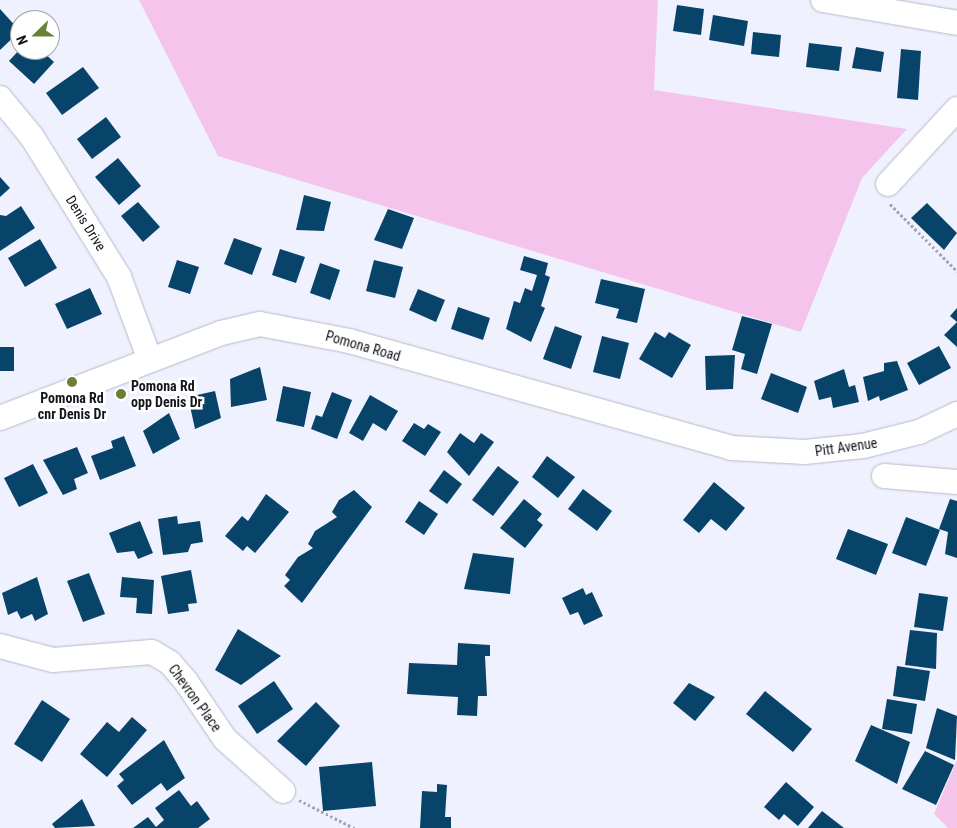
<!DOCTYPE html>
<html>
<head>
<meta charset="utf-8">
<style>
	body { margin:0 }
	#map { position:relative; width:957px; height:828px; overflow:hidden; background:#eff2fe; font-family:"Roboto Condensed",sans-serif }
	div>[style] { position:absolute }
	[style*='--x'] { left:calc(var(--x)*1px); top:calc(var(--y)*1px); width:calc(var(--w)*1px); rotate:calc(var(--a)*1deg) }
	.green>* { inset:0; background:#f4c4ec }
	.building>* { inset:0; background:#08446a }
	.path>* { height:3px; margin-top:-1.5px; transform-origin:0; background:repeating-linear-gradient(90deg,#a2a4ae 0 2.5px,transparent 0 5px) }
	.roads { filter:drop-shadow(0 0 1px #b6bac8) drop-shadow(0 0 1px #b6bac8) }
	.minor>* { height:24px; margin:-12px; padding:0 12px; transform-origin:12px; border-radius:12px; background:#fff }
	.dots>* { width:14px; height:14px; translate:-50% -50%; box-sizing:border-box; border:2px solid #fff; border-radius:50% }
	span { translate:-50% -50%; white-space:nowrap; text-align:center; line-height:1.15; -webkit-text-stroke:5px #fff; paint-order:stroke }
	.street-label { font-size:14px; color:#14151a }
	.poi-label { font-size:14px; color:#14151a; font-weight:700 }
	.left { translate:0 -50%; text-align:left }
	.north { position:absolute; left:10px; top:10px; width:50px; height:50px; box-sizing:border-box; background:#fff; border:1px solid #a1a1a3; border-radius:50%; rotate:248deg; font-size:14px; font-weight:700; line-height:20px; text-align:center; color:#14151a }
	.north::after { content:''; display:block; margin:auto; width:18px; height:22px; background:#688134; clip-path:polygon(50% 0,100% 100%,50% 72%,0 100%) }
</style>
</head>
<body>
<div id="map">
	<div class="green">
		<i style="clip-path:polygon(139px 0,658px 0,654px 90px,907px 129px,862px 178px,801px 332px,218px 156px)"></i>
		<i style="clip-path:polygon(957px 760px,957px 828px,948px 828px,934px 814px)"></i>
	</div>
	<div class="building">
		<i style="clip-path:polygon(677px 5px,704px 9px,701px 35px,673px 31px)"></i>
		<i style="clip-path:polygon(0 9px,20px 31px,0 50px)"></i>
		<i style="clip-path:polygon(713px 15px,748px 21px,744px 46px,709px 40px)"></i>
		<i style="clip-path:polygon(753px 32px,781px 35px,779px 57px,751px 54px)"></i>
		<i style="clip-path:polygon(809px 43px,842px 47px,839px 71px,806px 67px)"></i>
		<i style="clip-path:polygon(856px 47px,884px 52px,881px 72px,852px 68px)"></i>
		<i style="clip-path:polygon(20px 49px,41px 50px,54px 62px,34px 84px,9px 61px)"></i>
		<i style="clip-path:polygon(901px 49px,921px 51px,918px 100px,897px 98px)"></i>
		<i style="clip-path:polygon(83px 67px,99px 88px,62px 115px,46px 93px)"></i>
		<i style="clip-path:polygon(106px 117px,121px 137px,92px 159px,77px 139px)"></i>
		<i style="clip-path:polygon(118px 158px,141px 186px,119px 205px,95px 177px)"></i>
		<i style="clip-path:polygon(0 177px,10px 188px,0 197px)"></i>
		<i style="clip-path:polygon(304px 195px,331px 202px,324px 231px,296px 230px)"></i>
		<i style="clip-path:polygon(138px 202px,160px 227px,143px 242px,121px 216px)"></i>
		<i style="clip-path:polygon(927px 203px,957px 233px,944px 250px,911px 218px)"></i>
		<i style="clip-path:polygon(21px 206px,35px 228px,0 251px,0 215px,6px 216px)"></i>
		<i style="clip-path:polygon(388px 209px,414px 218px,402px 249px,374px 240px)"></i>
		<i style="clip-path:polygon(234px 238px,262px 248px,252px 275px,224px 264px)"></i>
		<i style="clip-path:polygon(40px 239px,57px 268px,25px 287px,8px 258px)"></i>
		<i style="clip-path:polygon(280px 249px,305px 257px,296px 283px,272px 275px)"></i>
		<i style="clip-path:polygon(524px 256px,548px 263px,545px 275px,550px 277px,541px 306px,545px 308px,531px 342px,506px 329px,514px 301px,520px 303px,525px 288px,532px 291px,537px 275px,520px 270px)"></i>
		<i style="clip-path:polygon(177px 260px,199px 267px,190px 294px,168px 287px)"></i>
		<i style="clip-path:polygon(374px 260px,403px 267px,395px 298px,366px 291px)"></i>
		<i style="clip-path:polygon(320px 263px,340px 270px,330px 300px,310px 293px)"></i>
		<i style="clip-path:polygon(601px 279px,645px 289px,637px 323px,616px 318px,619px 309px,595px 303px)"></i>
		<i style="clip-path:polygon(90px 288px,102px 314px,67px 329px,55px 304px)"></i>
		<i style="clip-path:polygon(418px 289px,445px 300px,436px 322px,409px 310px)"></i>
		<i style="clip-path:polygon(458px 307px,490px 318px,483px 340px,451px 329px)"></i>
		<i style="clip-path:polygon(957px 308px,957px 347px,944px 335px,957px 322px,950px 316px)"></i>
		<i style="clip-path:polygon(742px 316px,772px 324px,757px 374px,741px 369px,745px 354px,732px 350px)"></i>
		<i style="clip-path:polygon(555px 326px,582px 336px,571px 369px,543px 359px)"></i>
		<i style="clip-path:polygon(655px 332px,665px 338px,669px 332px,691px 345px,672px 378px,639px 359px)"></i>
		<i style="clip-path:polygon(602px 336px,629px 343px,620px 379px,593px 372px)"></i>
		<i style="clip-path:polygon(939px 346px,951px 368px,919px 385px,907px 363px)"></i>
		<i style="clip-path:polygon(0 347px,14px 347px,14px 371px,0 371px)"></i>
		<i style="clip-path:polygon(735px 355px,733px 389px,706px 390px,705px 356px)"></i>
		<i style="clip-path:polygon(897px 361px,908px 390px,880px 401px,879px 396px,868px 401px,863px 377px,884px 371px,884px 363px)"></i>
		<i style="clip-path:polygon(260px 367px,267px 400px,231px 407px,230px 379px)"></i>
		<i style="clip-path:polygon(844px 369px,849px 387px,855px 385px,859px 402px,833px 408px,831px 397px,819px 400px,814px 381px)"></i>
		<i style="clip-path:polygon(771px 373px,807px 387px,798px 413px,761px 399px)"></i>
		<i style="clip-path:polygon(283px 386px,311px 392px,304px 427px,276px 421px)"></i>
		<i style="clip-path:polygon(215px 391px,221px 418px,195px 429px,188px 397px)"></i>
		<i style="clip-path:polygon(332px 392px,352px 400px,337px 439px,311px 429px,316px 415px,322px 417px)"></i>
		<i style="clip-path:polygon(370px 395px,398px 411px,386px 431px,373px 423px,363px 441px,349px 433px)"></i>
		<i style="clip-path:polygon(169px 413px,180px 439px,153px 454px,143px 431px)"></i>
		<i style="clip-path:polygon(414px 423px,424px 429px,428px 424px,441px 432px,425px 456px,402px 441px)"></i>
		<i style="clip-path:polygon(460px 433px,474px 443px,481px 433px,494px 442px,469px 476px,447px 452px)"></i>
		<i style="clip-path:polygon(124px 436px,136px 466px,100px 480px,91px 456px,113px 448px,111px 441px)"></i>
		<i style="clip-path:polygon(77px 447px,88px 473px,74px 479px,77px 489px,63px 495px,43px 460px)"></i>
		<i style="clip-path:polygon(547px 456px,575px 477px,558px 498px,532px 477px)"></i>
		<i style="clip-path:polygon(33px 464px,48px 493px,19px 507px,4px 478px)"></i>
		<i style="clip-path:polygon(498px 466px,519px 482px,493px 516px,472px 500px)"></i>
		<i style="clip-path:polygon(444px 470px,462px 484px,447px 504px,429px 491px)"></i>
		<i style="clip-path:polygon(714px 482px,745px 508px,726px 531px,711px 519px,699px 533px,683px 520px)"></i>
		<i style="clip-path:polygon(583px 489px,612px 511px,597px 531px,568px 509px)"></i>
		<i style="clip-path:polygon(354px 490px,372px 507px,302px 603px,284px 586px,290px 580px,285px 575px,298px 557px,313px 548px,308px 544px,315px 531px,337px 517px,332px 512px,339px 500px)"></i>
		<i style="clip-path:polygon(266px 494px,289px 512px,255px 553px,247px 546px,243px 551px,225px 536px,242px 516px,248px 521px)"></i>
		<i style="clip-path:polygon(524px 499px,542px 514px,537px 520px,543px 525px,525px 548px,500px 528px)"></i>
		<i style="clip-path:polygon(950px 499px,957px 501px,957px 558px,945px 554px,948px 532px,939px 529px)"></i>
		<i style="clip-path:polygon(419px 501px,438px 514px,424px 535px,405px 522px)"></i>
		<i style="clip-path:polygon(177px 516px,178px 524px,200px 521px,203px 542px,191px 544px,188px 552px,163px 555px,158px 519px)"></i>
		<i style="clip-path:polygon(906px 517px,940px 530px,926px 566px,892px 553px)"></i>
		<i style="clip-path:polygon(140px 521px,153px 553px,138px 559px,134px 551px,117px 553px,109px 533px)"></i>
		<i style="clip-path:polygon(848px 529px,888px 544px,876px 575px,836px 559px)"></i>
		<i style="clip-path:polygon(473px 553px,514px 558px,510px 594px,464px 589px)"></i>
		<i style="clip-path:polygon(191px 570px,197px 603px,188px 604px,189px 611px,168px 614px,161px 576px)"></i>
		<i style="clip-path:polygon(89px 573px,105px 614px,83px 622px,67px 581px)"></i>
		<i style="clip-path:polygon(37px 577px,48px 614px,35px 621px,32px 614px,21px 619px,17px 611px,8px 615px,2px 593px)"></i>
		<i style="clip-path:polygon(122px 577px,154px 580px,152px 614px,136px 613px,137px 598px,120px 597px)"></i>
		<i style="clip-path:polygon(583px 588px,586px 595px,592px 592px,603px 616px,584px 625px,578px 612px,570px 615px,562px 598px)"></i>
		<i style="clip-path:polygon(919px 593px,948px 597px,943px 631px,914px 627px)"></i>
		<i style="clip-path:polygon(238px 629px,281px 656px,241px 685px,215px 670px)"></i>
		<i style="clip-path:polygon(910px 630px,937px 633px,936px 669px,905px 665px)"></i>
		<i style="clip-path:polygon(458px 643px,490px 645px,490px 656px,485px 656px,487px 696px,478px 696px,477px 716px,457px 715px,458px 697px,407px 694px,409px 663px,457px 665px)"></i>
		<i style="clip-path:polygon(897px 666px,930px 671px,925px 701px,893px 696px)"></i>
		<i style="clip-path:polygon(274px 681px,293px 709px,257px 734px,238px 706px)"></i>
		<i style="clip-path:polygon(689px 683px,715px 697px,695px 721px,673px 703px)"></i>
		<i style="clip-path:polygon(765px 691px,812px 729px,793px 752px,746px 714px)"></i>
		<i style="clip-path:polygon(887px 699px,917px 704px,912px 734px,882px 729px)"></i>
		<i style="clip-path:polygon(42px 700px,70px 719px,42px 762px,14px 744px)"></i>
		<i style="clip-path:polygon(316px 702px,340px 726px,306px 766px,277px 741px)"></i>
		<i style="clip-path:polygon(937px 708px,957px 716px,955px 760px,926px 748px)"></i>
		<i style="clip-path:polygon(132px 717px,147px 730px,107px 777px,80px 754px,107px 722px,119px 732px)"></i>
		<i style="clip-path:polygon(871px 725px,910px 742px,897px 784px,855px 761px)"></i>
		<i style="clip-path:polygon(164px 740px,185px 778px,167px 791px,161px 783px,132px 805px,117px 786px,124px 780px,119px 774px)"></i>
		<i style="clip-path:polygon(925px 751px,954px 765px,936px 805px,902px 789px)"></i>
		<i style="clip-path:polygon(372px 762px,376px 806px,323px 811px,319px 767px)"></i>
		<i style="clip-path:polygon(786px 782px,814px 807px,798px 826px,784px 814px,779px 820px,764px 807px)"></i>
		<i style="clip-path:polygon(437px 784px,447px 785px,445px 817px,451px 817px,451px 828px,420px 828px,422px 791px,437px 792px)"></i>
		<i style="clip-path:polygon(179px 790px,191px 806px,197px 801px,210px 819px,198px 828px,133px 828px,148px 817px,156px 827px,164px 820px,155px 808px)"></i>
		<i style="clip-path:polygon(82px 799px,95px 826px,55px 828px,52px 824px)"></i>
		<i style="clip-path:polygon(822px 811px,844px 828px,808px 828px)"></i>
	</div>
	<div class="path">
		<i style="--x:890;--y:204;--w:95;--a:45"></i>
		<i style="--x:299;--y:800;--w:62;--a:27"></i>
	</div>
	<div class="roads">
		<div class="minor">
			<i style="--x:823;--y:0;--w:136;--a:9.7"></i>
			<i style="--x:0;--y:98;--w:50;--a:50.6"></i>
			<i style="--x:32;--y:137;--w:165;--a:58.1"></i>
			<i style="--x:119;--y:277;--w:89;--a:69.5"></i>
			<i style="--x:888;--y:184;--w:102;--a:-47.4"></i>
			<i style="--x:0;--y:418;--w:237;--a:-21"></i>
			<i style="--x:221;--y:333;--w:40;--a:-13"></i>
			<i style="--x:260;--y:324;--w:91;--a:10.8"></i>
			<i style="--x:349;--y:341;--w:397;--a:15.6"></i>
			<i style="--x:731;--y:448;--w:74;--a:3.1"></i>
			<i style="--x:805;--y:452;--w:58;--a:-5.9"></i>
			<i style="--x:863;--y:446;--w:58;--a:-14"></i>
			<i style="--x:919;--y:432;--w:42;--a:-25.3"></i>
			<i style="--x:884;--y:476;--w:73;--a:4.7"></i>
			<i style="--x:0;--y:646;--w:55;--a:14.8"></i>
			<i style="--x:53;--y:660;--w:99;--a:-4.6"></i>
			<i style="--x:152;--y:652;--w:21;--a:31"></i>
			<i style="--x:170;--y:663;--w:23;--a:49"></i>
			<i style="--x:185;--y:680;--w:71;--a:55.9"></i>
			<i style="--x:225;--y:739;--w:78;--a:41.9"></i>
		</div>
	</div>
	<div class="dots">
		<i style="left:72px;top:382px;background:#688134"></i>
		<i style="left:121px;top:394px;background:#688134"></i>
	</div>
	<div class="street-label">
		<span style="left:86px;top:223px;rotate:58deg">Denis Drive</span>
		<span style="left:363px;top:346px;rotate:16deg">Pomona Road</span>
		<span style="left:846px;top:447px;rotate:-8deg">Pitt Avenue</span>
		<span style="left:195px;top:698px;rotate:54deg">Chevron Place</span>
	</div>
	<div class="poi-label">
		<span class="left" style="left:131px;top:394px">Pomona Rd<br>opp Denis Dr</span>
		<span style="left:72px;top:406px">Pomona Rd<br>cnr Denis Dr</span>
	</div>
	<div class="north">N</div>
</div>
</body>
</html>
